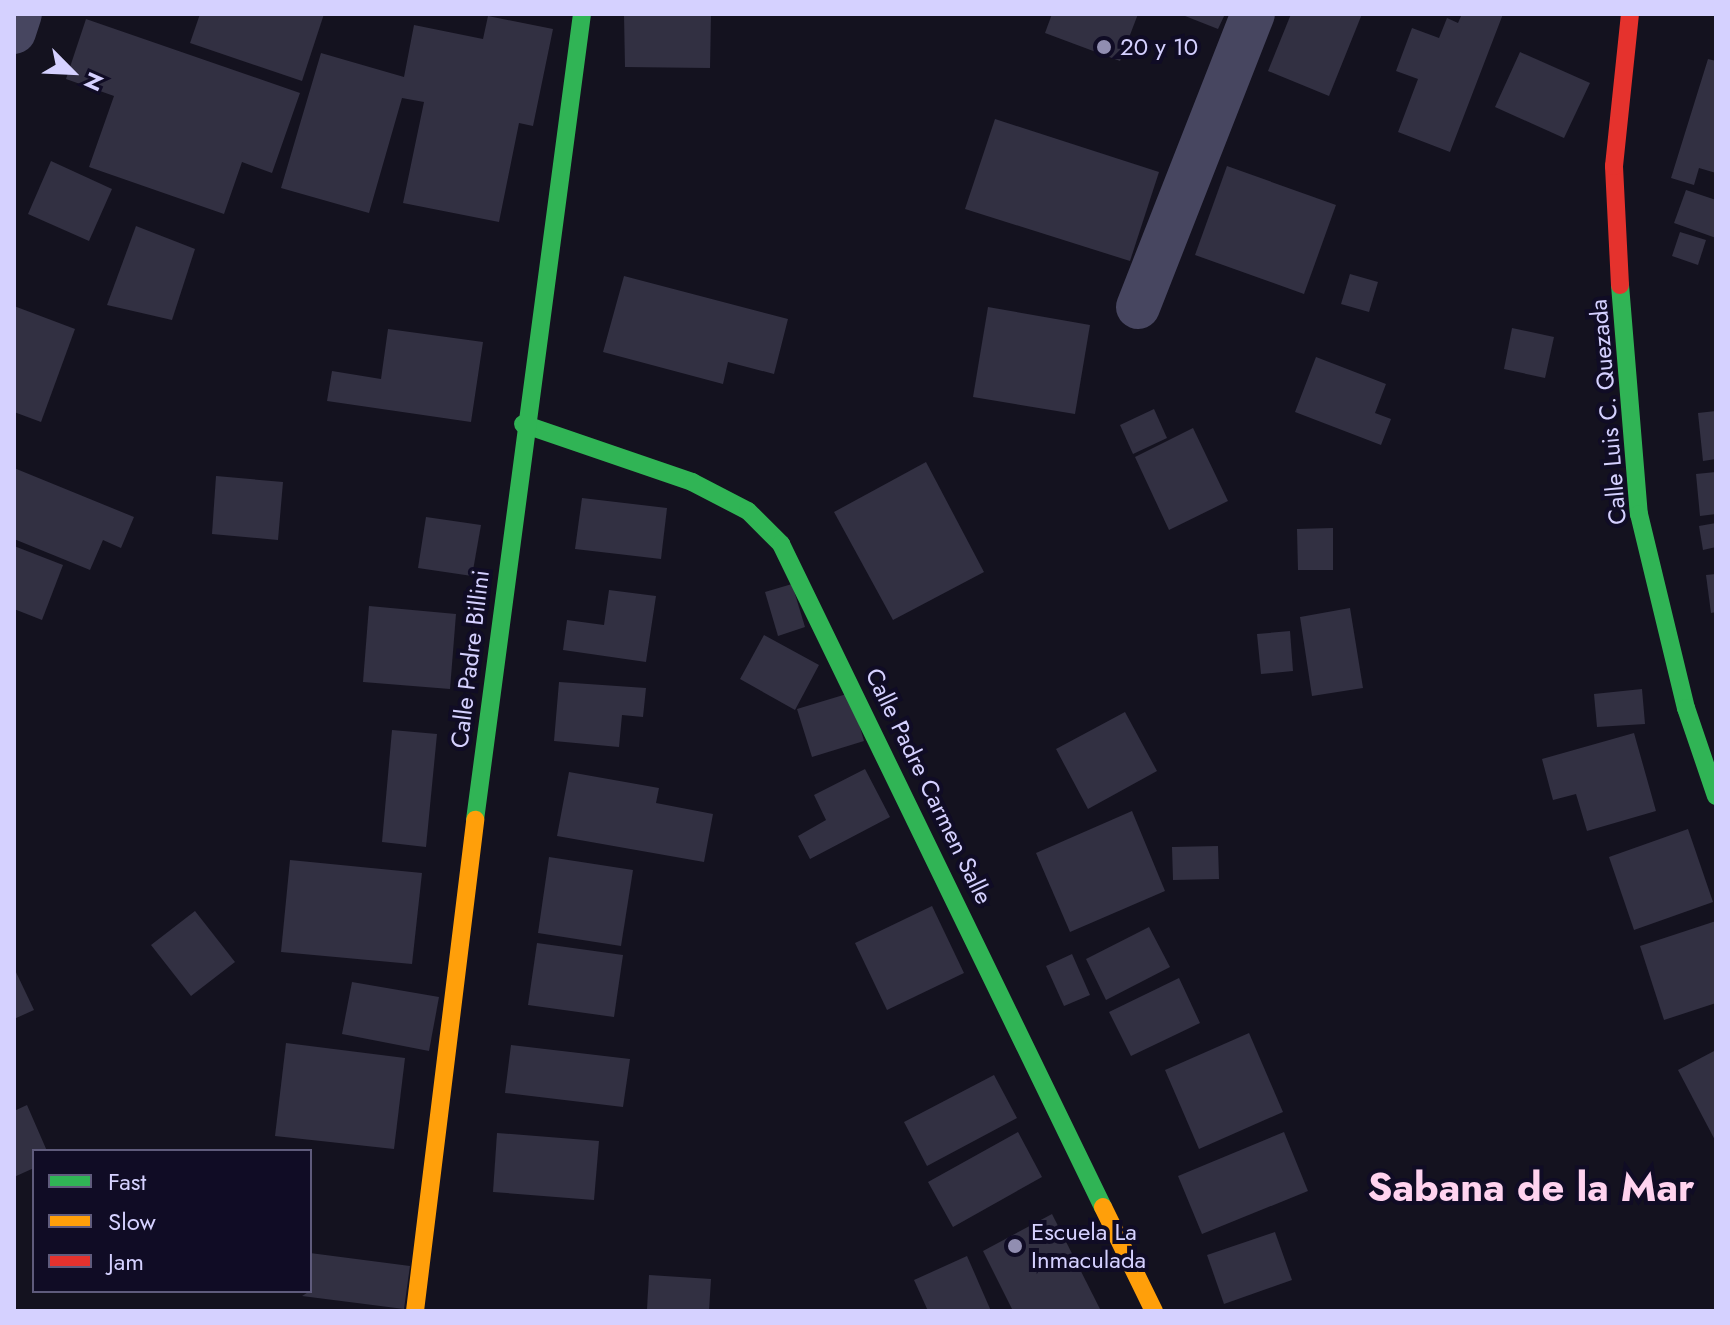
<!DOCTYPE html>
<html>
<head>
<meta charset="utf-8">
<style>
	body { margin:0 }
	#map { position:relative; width:1730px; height:1325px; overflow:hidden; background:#14121f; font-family:Jost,sans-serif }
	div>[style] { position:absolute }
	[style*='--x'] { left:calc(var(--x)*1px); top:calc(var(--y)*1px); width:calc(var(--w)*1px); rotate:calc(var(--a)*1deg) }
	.building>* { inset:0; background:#323042 }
	.street>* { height:44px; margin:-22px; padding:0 22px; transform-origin:22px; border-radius:22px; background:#474660 }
	.fast>* { height:18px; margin:-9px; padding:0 9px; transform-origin:9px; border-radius:9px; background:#30b455 }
	.slow>* { height:18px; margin:-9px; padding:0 9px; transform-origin:9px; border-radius:9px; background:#ff9f0a }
	.jam>* { height:18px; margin:-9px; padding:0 9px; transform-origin:9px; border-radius:9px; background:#e5322d }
	.dots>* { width:22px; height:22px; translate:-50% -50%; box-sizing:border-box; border:4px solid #100c25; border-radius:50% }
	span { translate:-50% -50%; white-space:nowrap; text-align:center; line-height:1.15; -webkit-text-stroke:8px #100c25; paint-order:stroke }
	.poi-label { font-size:24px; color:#d5d1ff }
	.left { translate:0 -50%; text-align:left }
	.street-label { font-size:24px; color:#d5d1ff }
	.town-label { font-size:40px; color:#ffd3ef; font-weight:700 }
	.frame { position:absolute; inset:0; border:16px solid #d5d1ff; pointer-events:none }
	.legend { position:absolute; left:32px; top:1149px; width:280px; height:144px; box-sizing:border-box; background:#100c25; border:2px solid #5f5b7c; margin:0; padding:10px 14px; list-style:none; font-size:24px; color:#d5d1ff }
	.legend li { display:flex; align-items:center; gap:16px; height:40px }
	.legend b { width:40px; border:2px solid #5f5b7c }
	.north { position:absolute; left:32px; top:32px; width:80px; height:80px; -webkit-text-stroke:6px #100c25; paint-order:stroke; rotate:114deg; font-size:22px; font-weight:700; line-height:32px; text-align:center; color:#d5d1ff }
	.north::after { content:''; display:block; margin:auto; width:28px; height:36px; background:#d5d1ff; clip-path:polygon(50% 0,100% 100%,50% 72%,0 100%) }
</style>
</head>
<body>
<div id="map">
	<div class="building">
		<i style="clip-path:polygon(200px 14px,324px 14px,302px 81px,190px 43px)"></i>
		<i style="clip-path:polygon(624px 14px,711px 14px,710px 68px,625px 67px)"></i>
		<i style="clip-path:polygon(1052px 14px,1138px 14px,1120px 61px,1045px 33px)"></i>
		<i style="clip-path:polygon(1180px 14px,1225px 14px,1218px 29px)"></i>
		<i style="clip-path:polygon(1291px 14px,1362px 14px,1329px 96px,1268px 71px)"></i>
		<i style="clip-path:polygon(1462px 14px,1503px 14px,1450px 152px,1398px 132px,1418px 79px,1396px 71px,1412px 28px,1439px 38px,1447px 18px,1458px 23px)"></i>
		<i style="clip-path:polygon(488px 16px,553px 29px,533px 126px,519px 123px,499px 222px,403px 203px,424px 102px,402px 98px,369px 213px,281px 188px,321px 53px,404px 77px,414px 25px,483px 39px)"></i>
		<i style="clip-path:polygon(86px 19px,300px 93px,272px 173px,242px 162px,224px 214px,89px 167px,114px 96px,66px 79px)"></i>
		<i style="clip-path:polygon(1520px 52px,1590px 83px,1564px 138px,1495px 107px)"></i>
		<i style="clip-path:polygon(1708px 59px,1716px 61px,1716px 173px,1699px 168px,1694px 185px,1671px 178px)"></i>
		<i style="clip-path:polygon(995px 119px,1159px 172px,1130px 261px,965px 209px)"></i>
		<i style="clip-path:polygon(51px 161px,112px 189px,89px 241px,28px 214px)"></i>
		<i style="clip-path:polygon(1227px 166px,1336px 205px,1304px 294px,1195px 255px)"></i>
		<i style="clip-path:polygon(1686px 190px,1716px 200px,1716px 238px,1674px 223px)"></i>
		<i style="clip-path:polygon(136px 226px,195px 249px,172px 320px,107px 305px)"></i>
		<i style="clip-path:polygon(1680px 232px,1706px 240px,1698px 265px,1672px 256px)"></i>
		<i style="clip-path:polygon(1350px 274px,1378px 282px,1369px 312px,1341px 304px)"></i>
		<i style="clip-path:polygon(624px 276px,788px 319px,774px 374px,728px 362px,723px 384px,603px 352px)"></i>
		<i style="clip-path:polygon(14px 306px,75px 329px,41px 422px,14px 412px)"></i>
		<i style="clip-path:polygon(988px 307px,1090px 325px,1075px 414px,973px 397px)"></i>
		<i style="clip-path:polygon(1512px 328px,1554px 337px,1545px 378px,1504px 369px)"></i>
		<i style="clip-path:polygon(388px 329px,483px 342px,471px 422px,327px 401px,332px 371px,381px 379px)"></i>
		<i style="clip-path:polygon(1316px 357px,1386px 384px,1375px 413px,1391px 419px,1381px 445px,1295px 412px)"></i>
		<i style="clip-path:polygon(1154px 409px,1167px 438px,1133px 454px,1120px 425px)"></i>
		<i style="clip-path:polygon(1716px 411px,1716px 459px,1703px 461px,1698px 413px)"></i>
		<i style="clip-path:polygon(1193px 428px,1228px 501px,1169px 530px,1135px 457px)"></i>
		<i style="clip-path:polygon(926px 462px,984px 572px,893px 620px,834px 512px)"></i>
		<i style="clip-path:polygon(14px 468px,134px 517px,121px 548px,103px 540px,90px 570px,14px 539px)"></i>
		<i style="clip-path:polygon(1716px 472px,1716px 514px,1700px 516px,1696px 474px)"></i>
		<i style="clip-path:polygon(216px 476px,283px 482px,278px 540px,212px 534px)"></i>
		<i style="clip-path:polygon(582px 498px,667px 508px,661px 559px,575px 549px)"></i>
		<i style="clip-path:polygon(426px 517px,481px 525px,472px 576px,418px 568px)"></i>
		<i style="clip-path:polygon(1716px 523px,1716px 547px,1703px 550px,1699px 526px)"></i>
		<i style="clip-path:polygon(1333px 528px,1333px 570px,1298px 570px,1297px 529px)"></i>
		<i style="clip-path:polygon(14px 546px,63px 565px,42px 620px,14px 609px)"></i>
		<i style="clip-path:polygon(1716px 574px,1716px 612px,1711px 613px,1706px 575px)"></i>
		<i style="clip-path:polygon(792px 584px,805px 627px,778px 636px,765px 592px)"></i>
		<i style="clip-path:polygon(609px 590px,656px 596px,646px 662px,563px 650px,567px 620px,604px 625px)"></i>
		<i style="clip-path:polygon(369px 606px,456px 614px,450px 689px,363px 682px)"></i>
		<i style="clip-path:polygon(1350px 608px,1363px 688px,1312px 696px,1300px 617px)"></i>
		<i style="clip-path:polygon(1290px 631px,1293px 671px,1261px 674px,1257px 634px)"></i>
		<i style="clip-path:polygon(764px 635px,819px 665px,795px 710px,740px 679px)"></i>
		<i style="clip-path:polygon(559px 682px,646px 688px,643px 717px,622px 715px,619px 747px,554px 741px)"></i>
		<i style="clip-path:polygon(1642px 689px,1645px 724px,1597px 727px,1594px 694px)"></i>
		<i style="clip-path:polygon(850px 693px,864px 741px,812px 757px,797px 709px)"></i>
		<i style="clip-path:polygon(1125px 712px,1157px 771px,1088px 809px,1056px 749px)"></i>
		<i style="clip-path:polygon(392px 730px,437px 734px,426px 847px,382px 842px)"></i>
		<i style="clip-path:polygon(1634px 733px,1656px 811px,1587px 831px,1576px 794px,1553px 800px,1542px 759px)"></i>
		<i style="clip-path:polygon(865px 769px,890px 817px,810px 859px,798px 836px,826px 820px,814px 795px)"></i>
		<i style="clip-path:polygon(569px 772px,659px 788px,656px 803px,713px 814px,704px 862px,557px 836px)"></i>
		<i style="clip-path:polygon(1132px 811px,1165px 891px,1070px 932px,1036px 853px)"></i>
		<i style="clip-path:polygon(1688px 829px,1713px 902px,1634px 930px,1609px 857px)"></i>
		<i style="clip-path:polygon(1218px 846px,1219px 879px,1173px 880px,1172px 847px)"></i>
		<i style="clip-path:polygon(549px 857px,633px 870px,621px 946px,538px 933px)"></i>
		<i style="clip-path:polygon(290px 860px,422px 873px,412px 964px,281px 952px)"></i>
		<i style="clip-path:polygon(932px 906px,964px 973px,887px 1010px,855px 943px)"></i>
		<i style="clip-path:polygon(195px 911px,235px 962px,191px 996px,151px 945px)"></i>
		<i style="clip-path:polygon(1716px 921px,1716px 1003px,1664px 1020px,1640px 946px)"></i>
		<i style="clip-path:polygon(1149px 927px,1170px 967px,1106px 1000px,1086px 959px)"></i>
		<i style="clip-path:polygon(537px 943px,623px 955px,614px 1017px,528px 1005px)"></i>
		<i style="clip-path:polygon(1072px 954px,1090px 995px,1064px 1006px,1046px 966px)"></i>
		<i style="clip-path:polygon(14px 968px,34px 1010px,14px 1019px)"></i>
		<i style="clip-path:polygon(1179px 978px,1200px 1023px,1131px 1056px,1109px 1012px)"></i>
		<i style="clip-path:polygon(352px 982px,439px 997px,429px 1051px,342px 1034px)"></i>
		<i style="clip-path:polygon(1249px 1033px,1283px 1112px,1199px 1149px,1165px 1070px)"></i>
		<i style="clip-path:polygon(286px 1043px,405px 1058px,394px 1149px,275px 1136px)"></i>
		<i style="clip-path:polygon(511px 1045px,630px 1059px,623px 1107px,505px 1093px)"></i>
		<i style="clip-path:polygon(1716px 1050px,1716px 1142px,1678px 1070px)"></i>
		<i style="clip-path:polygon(994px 1075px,1017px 1118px,927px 1166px,904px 1122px)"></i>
		<i style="clip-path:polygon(27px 1105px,47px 1151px,34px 1151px,34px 1168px,14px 1177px,14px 1111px)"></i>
		<i style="clip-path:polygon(1018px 1132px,1042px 1177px,953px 1227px,928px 1182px)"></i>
		<i style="clip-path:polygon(1284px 1132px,1308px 1191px,1202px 1234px,1178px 1176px)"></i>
		<i style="clip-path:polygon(497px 1133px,599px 1141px,594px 1200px,493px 1192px)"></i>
		<i style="clip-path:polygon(1052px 1214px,1101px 1311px,1013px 1311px,983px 1251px)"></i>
		<i style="clip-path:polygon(1275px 1232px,1292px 1280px,1224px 1304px,1207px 1255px)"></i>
		<i style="clip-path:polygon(310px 1253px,410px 1266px,404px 1309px,302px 1296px,310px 1291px)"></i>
		<i style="clip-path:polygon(967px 1256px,991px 1311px,928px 1311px,914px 1280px)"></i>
		<i style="clip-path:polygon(649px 1275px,711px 1279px,709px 1311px,647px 1309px)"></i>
	</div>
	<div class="street">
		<i style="--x:14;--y:32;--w:19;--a:-72"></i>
		<i style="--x:1138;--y:307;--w:315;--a:-68.6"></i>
	</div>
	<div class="fast">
		<i style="--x:1620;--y:285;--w:230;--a:85.3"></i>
		<i style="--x:1639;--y:514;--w:200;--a:76.4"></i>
		<i style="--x:1686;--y:708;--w:93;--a:71.2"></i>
		<i style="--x:523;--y:424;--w:179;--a:18.9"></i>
		<i style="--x:692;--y:482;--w:63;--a:27.4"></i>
		<i style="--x:748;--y:511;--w:47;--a:45"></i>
		<i style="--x:781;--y:544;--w:737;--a:64.1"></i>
		<i style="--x:475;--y:820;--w:813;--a:-82.44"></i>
	</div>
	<div class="slow">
		<i style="--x:1103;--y:1207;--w:116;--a:63.9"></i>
		<i style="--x:415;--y:1311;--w:495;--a:-83"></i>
	</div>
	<div class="jam">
		<i style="--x:1620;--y:285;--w:119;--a:-92.9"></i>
		<i style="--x:1614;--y:166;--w:153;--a:-84"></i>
	</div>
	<div class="dots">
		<i style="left:1104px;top:47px;background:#918eb1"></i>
		<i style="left:1015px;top:1246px;background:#918eb1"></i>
	</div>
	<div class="poi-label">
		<span class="left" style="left:1120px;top:47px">20 y 10</span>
		<span class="left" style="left:1031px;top:1246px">Escuela La<br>Inmaculada</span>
	</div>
	<div class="street-label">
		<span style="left:1608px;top:412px;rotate:-95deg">Calle Luis C. Quezada</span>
		<span style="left:470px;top:659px;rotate:-83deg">Calle Padre Billini</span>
		<span style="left:929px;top:786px;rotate:64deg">Calle Padre Carmen Salle</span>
	</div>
	<div class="town-label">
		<span style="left:1531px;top:1187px">Sabana de la Mar</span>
	</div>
	<div class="frame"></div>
	<ul class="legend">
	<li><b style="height:10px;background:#30b455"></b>Fast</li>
	<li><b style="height:10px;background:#ff9f0a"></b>Slow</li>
	<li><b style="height:10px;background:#e5322d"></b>Jam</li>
	</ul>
	<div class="north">N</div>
</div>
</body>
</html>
